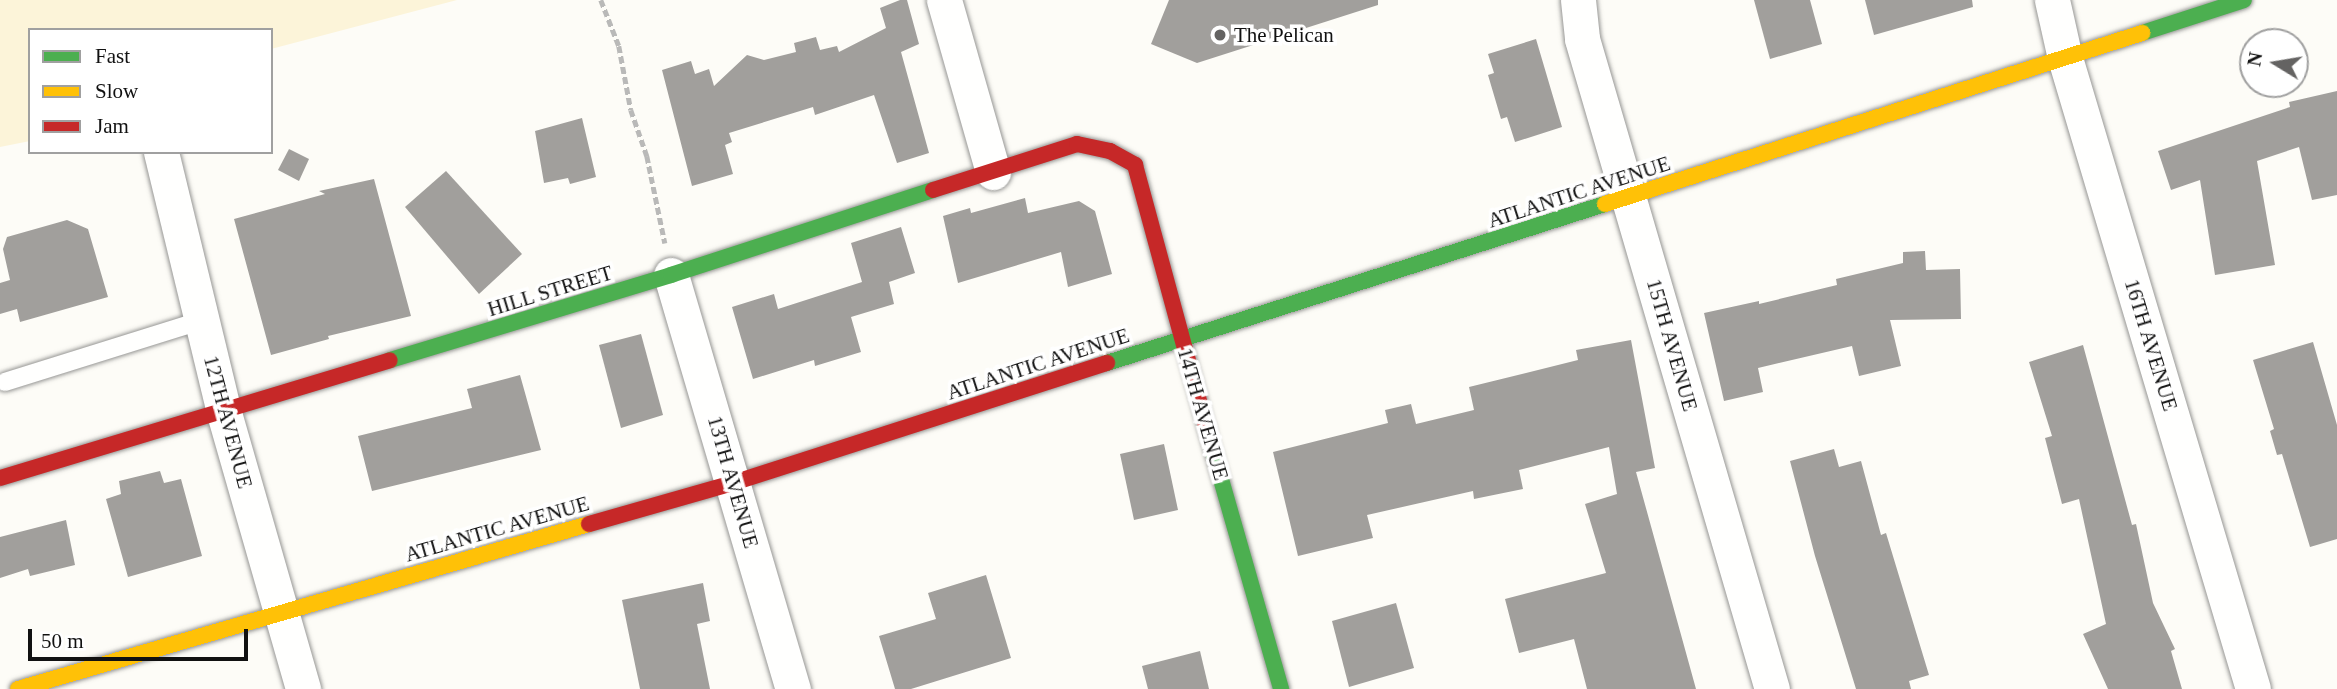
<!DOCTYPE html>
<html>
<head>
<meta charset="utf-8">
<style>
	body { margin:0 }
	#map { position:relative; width:2337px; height:689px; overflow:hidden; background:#fdfcf7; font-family:"Times New Roman",serif }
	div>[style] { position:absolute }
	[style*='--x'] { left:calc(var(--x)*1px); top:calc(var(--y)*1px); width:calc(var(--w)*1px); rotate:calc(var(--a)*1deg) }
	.sand>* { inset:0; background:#fcf4d9 }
	.building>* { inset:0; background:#a19f9c }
	.path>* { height:4.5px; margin-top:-2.25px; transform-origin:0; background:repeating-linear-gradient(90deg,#b9b9b8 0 7px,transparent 0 10.5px) }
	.roads { filter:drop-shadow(0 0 2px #979795) drop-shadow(0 0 2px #979795) }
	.lane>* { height:18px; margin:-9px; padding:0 9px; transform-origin:9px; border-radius:9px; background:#fffffe }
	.street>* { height:35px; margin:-17.5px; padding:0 17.5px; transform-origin:17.5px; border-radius:17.5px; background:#fffffe }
	.fast>* { height:16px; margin:-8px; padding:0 8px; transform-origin:8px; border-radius:8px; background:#4caf50 }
	.slow>* { height:16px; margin:-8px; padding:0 8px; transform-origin:8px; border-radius:8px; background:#ffc107 }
	.jam>* { height:16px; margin:-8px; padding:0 8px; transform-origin:8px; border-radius:8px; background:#c62828 }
	.dots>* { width:19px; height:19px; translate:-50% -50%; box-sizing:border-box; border:4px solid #fff; border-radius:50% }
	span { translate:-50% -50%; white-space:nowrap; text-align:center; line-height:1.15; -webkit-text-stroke:7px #fff; paint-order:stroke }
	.poi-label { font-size:21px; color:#111 }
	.left { translate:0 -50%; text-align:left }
	.street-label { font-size:21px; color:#111 }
	.legend { position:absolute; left:28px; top:28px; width:245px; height:126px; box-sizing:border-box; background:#fff; border:2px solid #a0a0a0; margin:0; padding:9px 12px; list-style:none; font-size:21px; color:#111 }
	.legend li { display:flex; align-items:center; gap:14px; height:35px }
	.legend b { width:35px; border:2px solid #a0a0a0 }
	.north { position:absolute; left:2239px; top:28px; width:70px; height:70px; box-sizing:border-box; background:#fff; border:2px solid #a0a0a0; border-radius:50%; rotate:281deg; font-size:19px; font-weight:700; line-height:28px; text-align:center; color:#111 }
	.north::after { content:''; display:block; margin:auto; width:24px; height:32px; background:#646362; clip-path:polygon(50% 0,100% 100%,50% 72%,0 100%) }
	.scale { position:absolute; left:28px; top:629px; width:220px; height:32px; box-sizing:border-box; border:4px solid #111; border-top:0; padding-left:9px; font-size:21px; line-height:24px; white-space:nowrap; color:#111; -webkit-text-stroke:5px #fff; paint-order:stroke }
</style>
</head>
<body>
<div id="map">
	<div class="sand">
		<i style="clip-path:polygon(0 0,457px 0,271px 49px,271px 30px,30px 30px,30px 141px,0 147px)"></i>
	</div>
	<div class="building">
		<i style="clip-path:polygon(900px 0,907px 0,919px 44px,901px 52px,929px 153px,897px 163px,874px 95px,815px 115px,813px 107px,729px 133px,732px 142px,725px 145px,733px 174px,692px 186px,662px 70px,691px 61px,695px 74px,709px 69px,714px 86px,747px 55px,764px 60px,796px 52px,794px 43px,816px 37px,820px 50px,837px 46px,839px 52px,886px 28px,880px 8px)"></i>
		<i style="clip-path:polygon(1169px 0,1378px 0,1378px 5px,1197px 63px,1151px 44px)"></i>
		<i style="clip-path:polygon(1754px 0,1810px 0,1822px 44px,1770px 59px)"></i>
		<i style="clip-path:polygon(1865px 0,1972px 0,1973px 7px,1874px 35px)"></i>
		<i style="clip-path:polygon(1536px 39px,1562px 127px,1515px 142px,1507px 117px,1501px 119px,1488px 75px,1494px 73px,1488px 54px)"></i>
		<i style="clip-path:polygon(2337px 91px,2337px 195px,2312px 200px,2299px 147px,2257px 161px,2275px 265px,2215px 275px,2200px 180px,2171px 190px,2158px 151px,2290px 107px,2289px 102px)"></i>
		<i style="clip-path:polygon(582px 118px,596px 177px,570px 184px,568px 178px,544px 183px,535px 131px)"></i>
		<i style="clip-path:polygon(289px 149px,309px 159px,299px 181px,278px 170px)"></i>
		<i style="clip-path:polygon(446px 171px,522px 254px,479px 294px,405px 207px)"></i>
		<i style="clip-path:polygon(374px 179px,411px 316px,328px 336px,329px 339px,271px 355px,234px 219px,325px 194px,319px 191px)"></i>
		<i style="clip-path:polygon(1025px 198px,1028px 213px,1079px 201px,1095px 211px,1112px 274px,1068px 287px,1061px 252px,958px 283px,943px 216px,970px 208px,971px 213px)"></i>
		<i style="clip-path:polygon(67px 220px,88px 229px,108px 297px,20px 322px,17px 309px,0 314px,0 283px,10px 280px,3px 249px,7px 237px)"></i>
		<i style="clip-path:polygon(901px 227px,915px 273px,889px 282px,894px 304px,851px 317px,861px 352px,815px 366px,814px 360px,753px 379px,732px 307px,774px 294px,778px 309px,862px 282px,851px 243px)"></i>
		<i style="clip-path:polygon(1925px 251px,1926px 270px,1960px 269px,1961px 319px,1890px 320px,1901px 366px,1859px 376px,1852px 346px,1758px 368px,1763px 392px,1724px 401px,1704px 313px,1759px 301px,1759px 304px,1837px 285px,1836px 279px,1903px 263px,1903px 252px)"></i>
		<i style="clip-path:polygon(641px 334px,663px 415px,621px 428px,599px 345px)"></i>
		<i style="clip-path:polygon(1631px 340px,1655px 468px,1636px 472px,1696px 689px,1587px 689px,1574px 639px,1519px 653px,1505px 599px,1606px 573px,1585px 504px,1617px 494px,1609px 447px,1519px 470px,1523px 489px,1474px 499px,1473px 491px,1367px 515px,1373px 538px,1298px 556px,1273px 452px,1388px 423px,1385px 410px,1411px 404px,1416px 424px,1474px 410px,1469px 387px,1578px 360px,1576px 350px)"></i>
		<i style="clip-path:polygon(2313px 342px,2337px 425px,2337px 539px,2310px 547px,2282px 454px,2277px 455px,2270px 431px,2274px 429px,2253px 360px)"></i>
		<i style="clip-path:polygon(2083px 345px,2132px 525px,2136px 524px,2153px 603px,2175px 649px,2171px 651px,2182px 689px,2108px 689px,2083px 634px,2106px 624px,2079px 499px,2062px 504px,2045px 438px,2052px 436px,2029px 362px)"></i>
		<i style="clip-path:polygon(520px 375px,541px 450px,372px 491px,358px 436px,472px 408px,467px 389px)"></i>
		<i style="clip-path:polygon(1164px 444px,1178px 510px,1134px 520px,1120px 454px)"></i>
		<i style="clip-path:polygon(1834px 449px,1839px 467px,1861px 461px,1881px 535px,1886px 533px,1929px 675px,1909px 681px,1911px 689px,1856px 689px,1815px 556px,1790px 461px)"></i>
		<i style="clip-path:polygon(160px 471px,164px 483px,181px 479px,202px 556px,128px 577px,106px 499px,121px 494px,119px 481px)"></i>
		<i style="clip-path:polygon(66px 520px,75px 565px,30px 576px,28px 569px,0 578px,0 537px)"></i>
		<i style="clip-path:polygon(986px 575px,1011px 658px,911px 689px,895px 689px,879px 636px,936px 619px,928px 593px)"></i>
		<i style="clip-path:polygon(703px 583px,710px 621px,697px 624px,710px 689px,640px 689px,622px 600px)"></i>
		<i style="clip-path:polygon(1396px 603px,1414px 668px,1349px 687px,1332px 621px)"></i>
		<i style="clip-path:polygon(1200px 651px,1209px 689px,1148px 689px,1142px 666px)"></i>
	</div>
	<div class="path">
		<i style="--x:601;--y:0;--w:49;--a:68.6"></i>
		<i style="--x:619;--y:46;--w:65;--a:79.4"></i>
		<i style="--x:631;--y:110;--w:49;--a:70.8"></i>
		<i style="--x:647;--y:156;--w:89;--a:78.3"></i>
	</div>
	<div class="roads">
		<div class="lane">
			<i style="--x:5;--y:382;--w:204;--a:-17.4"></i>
		</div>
		<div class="street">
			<i style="--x:944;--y:0;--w:179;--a:74.1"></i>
			<i style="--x:1578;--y:0;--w:39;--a:84"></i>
			<i style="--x:1582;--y:39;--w:677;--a:73.71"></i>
			<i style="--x:2052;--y:0;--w:59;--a:77.4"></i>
			<i style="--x:2065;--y:58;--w:658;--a:73.41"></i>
			<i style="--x:161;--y:152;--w:268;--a:76.4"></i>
			<i style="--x:224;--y:413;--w:287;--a:74"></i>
			<i style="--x:671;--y:275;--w:432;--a:73.6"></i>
		</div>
		<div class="fast">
			<i style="--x:2142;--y:33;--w:107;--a:-17.9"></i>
			<i style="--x:390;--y:360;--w:294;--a:-16.8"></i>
			<i style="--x:671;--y:275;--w:275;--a:-18"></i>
			<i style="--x:1107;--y:363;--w:523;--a:-17.71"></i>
			<i style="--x:1206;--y:427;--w:273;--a:74"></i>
		</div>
		<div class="slow">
			<i style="--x:1605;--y:204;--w:564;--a:-17.66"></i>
			<i style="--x:18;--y:689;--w:594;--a:-16.12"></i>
		</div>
		<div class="jam">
			<i style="--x:933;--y:190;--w:151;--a:-17.7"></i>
			<i style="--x:1077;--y:144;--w:34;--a:12"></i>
			<i style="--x:1110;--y:151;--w:29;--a:29"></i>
			<i style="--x:1135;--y:165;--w:271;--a:74.8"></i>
			<i style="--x:0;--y:478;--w:407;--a:-16.8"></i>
			<i style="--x:589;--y:524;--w:150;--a:-15.9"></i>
			<i style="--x:733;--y:483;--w:393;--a:-17.8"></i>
		</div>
	</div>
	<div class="dots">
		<i style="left:1220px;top:35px;background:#646362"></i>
	</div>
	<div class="poi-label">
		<span class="left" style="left:1234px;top:35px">The Pelican</span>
	</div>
	<div class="street-label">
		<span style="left:1579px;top:192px;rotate:-18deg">ATLANTIC AVENUE</span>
		<span style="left:550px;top:291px;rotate:-17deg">HILL STREET</span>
		<span style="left:1672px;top:345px;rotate:74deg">15TH AVENUE</span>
		<span style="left:2151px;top:345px;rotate:73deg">16TH AVENUE</span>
		<span style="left:1038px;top:364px;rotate:-18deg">ATLANTIC AVENUE</span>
		<span style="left:1203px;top:414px;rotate:74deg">14TH AVENUE</span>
		<span style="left:228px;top:422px;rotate:75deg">12TH AVENUE</span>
		<span style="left:733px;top:482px;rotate:74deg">13TH AVENUE</span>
		<span style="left:497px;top:529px;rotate:-16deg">ATLANTIC AVENUE</span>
	</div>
	<ul class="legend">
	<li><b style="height:9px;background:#4caf50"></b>Fast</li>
	<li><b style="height:9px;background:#ffc107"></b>Slow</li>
	<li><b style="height:9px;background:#c62828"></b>Jam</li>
	</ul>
	<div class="north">N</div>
	<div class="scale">50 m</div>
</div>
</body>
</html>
